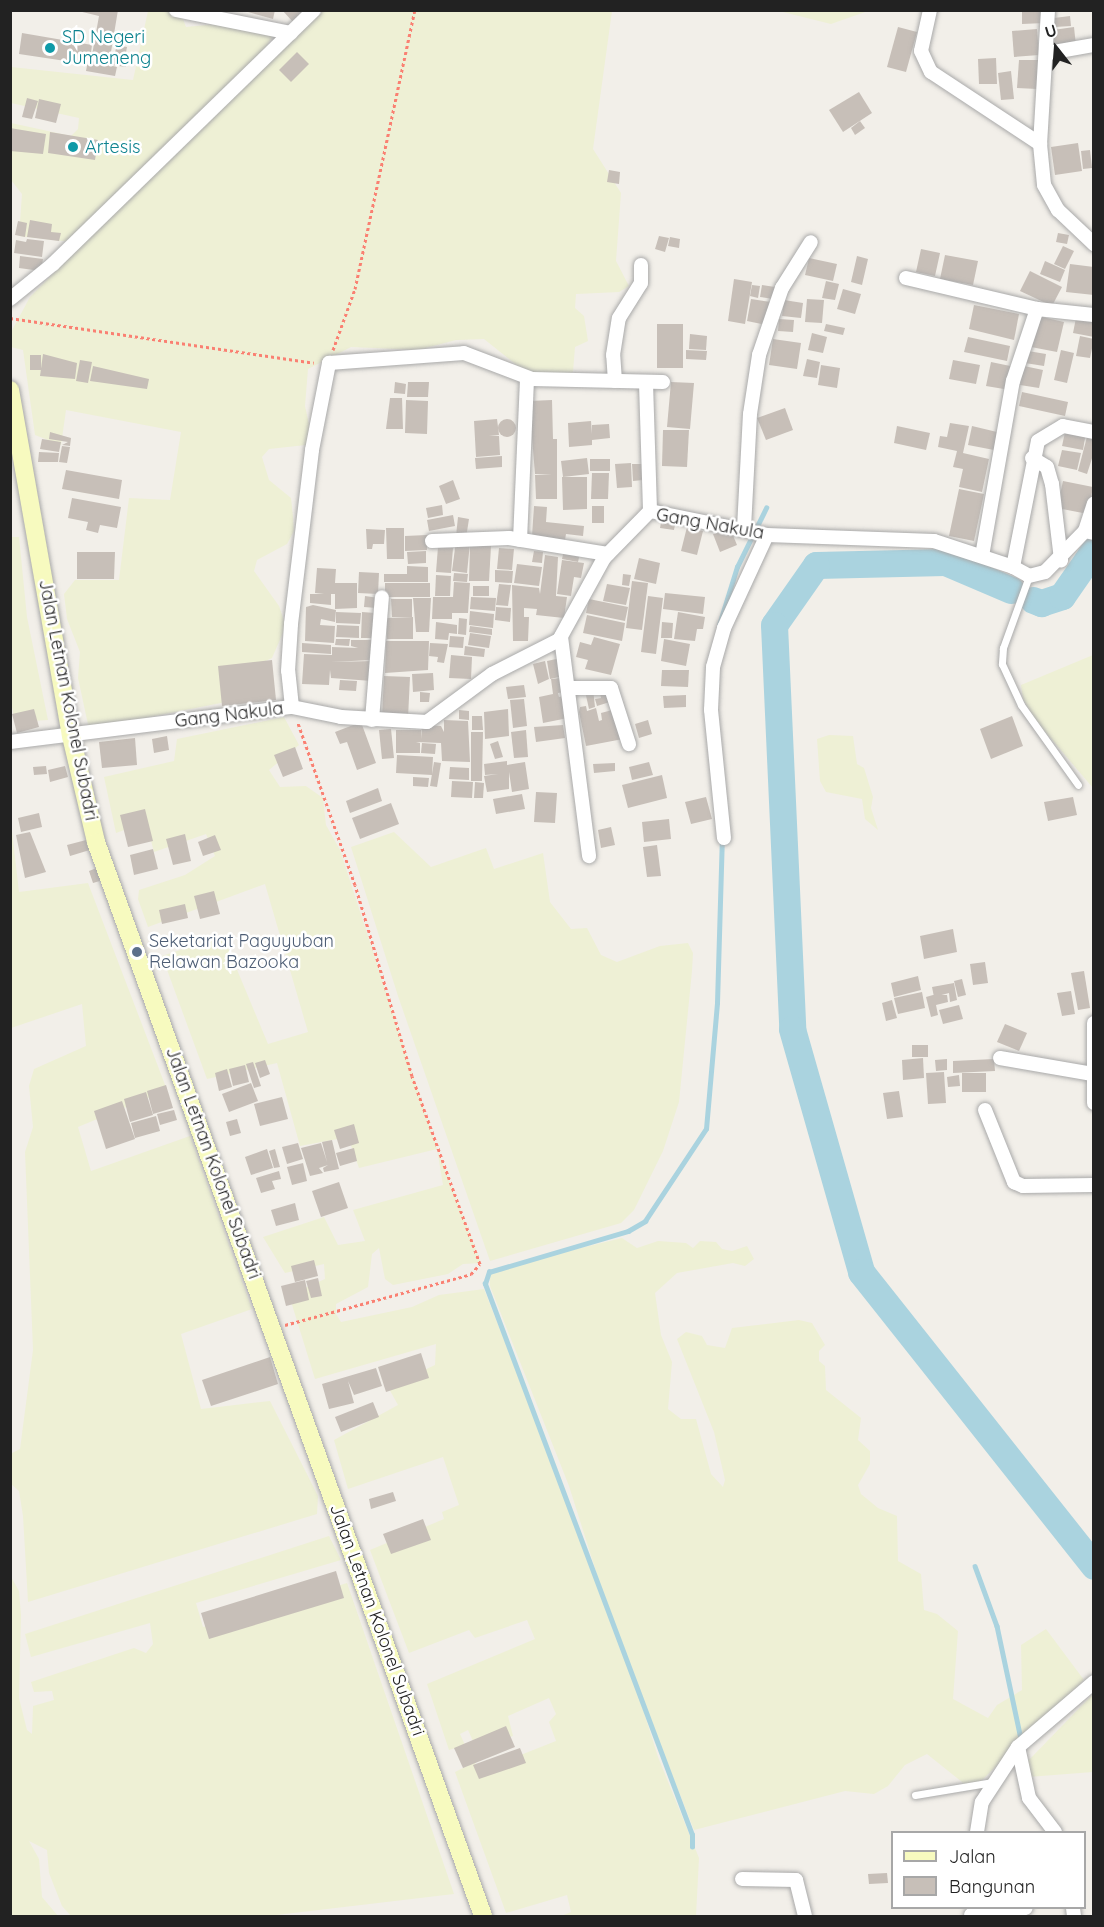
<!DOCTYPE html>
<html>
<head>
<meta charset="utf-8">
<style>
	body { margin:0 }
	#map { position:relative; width:1104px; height:1927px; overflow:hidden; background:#f2efe9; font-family:Quicksand,sans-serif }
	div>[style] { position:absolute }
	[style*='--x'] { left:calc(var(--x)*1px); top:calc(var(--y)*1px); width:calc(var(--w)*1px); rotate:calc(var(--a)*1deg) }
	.farmland>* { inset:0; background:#eef0d5 }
	.stream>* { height:4.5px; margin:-2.25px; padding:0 2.25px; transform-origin:2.25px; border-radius:2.25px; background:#aad3df }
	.river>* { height:27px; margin:-13.5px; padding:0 13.5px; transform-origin:13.5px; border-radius:13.5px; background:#aad3df }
	.building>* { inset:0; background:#c7bfb8 }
	.round { border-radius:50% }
	.path>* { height:3px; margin-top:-1.5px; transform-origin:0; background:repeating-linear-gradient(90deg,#fa8072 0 3px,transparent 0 6px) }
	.roads { filter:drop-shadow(0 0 2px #a9a9a9) drop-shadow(0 0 2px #a9a9a9) }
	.service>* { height:7px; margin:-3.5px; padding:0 3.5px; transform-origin:3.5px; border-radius:3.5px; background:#fff }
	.minor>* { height:14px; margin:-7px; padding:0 7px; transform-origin:7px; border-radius:7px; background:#fff }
	.secondary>* { height:18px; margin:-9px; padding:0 9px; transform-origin:9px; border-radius:9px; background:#f7fabf }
	.dots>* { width:16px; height:16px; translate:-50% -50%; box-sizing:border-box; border:3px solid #fff; border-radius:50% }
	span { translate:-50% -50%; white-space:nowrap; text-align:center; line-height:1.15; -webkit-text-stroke:5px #fff; paint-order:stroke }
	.culture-label { font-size:18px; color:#0d838f }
	.left { translate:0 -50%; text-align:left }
	.street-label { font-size:18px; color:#222 }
	.service-label { font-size:18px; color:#4e5e75 }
	.frame { position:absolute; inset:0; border:12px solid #222; pointer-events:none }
	.legend { position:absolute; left:891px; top:1831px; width:195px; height:78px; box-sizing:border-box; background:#fff; border:2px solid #a7a7a7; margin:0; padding:8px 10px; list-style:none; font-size:18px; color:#222 }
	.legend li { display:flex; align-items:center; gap:12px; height:30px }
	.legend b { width:30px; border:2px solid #a7a7a7 }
	.north { position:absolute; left:1026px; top:18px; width:60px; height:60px; -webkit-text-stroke:4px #fff; paint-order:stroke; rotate:343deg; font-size:16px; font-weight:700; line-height:24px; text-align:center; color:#222 }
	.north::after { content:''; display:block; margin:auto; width:21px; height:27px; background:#222; clip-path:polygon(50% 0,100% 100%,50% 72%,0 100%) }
</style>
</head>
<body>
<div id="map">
	<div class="farmland">
		<i style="clip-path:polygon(148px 11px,180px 11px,186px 27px,225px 23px,275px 32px,266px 47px,71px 242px,19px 236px,22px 194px,11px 180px,11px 123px,71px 136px,78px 129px,79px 118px,11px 103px,11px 67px,133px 80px)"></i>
		<i style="clip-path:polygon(323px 11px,612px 11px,593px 149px,621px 193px,616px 261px,629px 286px,619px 292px,576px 294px,575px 308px,584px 316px,588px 341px,575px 347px,573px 372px,556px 380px,524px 371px,484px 339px,456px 340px,418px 350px,351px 347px,308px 369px,305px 406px,311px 433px,306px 445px,269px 449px,262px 457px,269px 480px,291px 498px,293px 517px,294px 531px,287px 544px,257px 560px,254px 571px,279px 606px,286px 626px,272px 658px,225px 680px,226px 702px,89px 729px,78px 678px,80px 652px,67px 619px,64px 594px,75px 580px,119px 580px,129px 498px,170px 500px,181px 432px,66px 410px,61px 445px,35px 435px,23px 350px,11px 347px,10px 334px,30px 297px,242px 83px)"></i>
		<i style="clip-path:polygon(779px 11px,901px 11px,868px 11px,831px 24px)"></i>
		<i style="clip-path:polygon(10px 537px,19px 537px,27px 617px,48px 720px,15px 722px,11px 702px)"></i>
		<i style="clip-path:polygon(1093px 655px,1093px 788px,1036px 721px,1023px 699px,1021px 685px)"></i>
		<i style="clip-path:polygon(284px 717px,299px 745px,269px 770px,280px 787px,306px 786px,323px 798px,326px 825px,340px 850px,437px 1149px,481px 1263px,463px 1264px,448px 1274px,393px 1285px,385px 1279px,379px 1248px,372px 1254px,368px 1287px,336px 1304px,336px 1314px,341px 1322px,412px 1307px,439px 1295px,484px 1289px,600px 1584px,569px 1486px,490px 1286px,490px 1270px,622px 1238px,637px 1248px,658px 1241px,686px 1243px,693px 1248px,700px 1241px,716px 1242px,722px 1249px,732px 1251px,747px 1246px,754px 1259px,745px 1266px,733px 1263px,677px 1273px,655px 1293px,661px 1335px,672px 1362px,668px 1409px,681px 1419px,696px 1419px,711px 1474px,723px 1487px,725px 1480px,714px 1432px,677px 1339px,686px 1332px,702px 1336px,707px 1345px,725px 1348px,732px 1328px,799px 1320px,812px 1323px,825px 1345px,819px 1351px,819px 1361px,825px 1366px,826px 1390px,861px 1418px,858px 1440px,870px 1451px,870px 1464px,858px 1485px,861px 1494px,878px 1508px,897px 1516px,898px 1561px,921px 1574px,924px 1610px,937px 1614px,958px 1631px,953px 1699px,988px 1718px,997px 1705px,1022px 1690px,1021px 1645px,1046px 1629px,1084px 1680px,972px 1790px,927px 1754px,905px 1765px,888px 1786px,874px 1794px,845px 1791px,694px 1830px,631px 1671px,658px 1757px,699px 1858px,696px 1916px,561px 1916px,571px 1912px,567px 1895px,506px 1913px,455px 1772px,475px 1762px,478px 1772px,556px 1741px,549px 1722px,556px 1714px,549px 1698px,508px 1716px,513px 1736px,476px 1748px,468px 1730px,460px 1734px,465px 1745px,449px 1750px,427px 1684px,535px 1639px,527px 1620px,475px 1638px,469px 1630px,409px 1653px,370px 1550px,444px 1519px,442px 1512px,459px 1505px,443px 1457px,348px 1489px,334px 1440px,398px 1405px,388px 1387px,435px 1365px,436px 1344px,315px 1379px,289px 1295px,325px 1279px,324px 1264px,285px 1273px,263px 1237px,324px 1217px,338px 1245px,365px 1241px,353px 1210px,443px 1185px,437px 1149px,359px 1168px,348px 1137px,300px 1146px,277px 1063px,207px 1079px,162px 956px,223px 936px,268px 1044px,308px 1032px,265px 884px,148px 927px,138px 899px,139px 890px,185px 875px,215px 856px,206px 834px,154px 852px,146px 822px,116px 833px,104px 777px,174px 761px,177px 739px)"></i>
		<i style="clip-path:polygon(829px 735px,853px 736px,857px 764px,864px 768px,873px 797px,871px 808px,878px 830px,865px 819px,862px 799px,826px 792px,820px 781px,817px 739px)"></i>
		<i style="clip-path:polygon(10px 814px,19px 892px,88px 883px,167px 1090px,78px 1127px,91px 1171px,190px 1136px,252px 1309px,181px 1334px,201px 1409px,270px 1401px,318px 1496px,317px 1514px,28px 1602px,23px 1516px,19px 1491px,11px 1484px,10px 1454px,20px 1449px,33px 1350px,25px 1152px,33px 1127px,29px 1086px,34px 1069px,86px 1046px,82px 1004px,11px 1028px)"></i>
		<i style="clip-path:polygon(394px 832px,431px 867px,486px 848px,494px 869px,543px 853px,550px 902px,571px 929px,587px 928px,601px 955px,617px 962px,660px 946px,688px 943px,693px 953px,692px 971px,679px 1102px,663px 1151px,634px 1210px,621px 1223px,490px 1261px,398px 996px,351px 847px)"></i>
		<i style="clip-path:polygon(329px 1536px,341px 1560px,196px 1603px,203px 1627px,347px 1583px,454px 1894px,268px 1916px,71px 1916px,62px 1906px,49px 1873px,47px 1850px,29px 1841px,39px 1859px,42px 1897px,58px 1916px,11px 1916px,10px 1575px,19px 1591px,21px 1615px,19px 1698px,27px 1730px,32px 1734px,33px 1706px,54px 1700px,52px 1691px,34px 1692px,31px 1682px,134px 1648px,146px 1653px,153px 1644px,150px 1623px,31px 1657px,25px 1634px)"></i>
		<i style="clip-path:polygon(1093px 1694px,1093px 1772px,1028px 1777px,1025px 1764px)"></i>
	</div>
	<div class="stream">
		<i style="--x:719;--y:625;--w:61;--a:-72.8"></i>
		<i style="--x:737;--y:567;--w:66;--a:-63.8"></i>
		<i style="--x:975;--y:1566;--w:64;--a:69.9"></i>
		<i style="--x:997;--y:1626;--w:116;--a:78"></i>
		<i style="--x:692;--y:1847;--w:12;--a:-90"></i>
		<i style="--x:692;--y:1835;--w:589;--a:-110.59"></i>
		<i style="--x:485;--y:1284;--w:13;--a:-72"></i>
		<i style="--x:489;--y:1272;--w:145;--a:-16.4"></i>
		<i style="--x:628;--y:1231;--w:20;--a:-30"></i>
		<i style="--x:645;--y:1221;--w:110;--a:-56.5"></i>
		<i style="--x:706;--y:1129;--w:126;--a:-85"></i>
		<i style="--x:717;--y:1003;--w:165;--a:-88.3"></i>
	</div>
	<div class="river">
		<i style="--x:1011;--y:590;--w:72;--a:-157"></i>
		<i style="--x:945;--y:562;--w:129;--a:178.7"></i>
		<i style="--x:816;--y:565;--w:73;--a:125"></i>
		<i style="--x:774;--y:625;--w:404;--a:87.4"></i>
		<i style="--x:792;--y:1029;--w:253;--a:74.1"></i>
		<i style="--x:861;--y:1272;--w:375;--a:51.6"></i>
		<i style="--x:1033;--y:600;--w:9;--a:21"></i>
		<i style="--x:1041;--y:603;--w:22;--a:-18"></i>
		<i style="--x:1062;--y:596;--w:56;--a:-55.2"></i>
	</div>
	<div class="building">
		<i style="clip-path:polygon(74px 10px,118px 10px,110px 58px,92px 55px,99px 16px)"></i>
		<i style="clip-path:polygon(241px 10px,275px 10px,273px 19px)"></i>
		<i style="clip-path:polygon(282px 10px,303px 10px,293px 22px)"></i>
		<i style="clip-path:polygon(1022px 10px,1045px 10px,1045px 23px,1022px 24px)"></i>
		<i style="clip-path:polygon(1070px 16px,1071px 26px,1055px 27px,1054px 18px)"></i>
		<i style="clip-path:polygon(898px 27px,917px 32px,906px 72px,887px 67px)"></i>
		<i style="clip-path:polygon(1074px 27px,1076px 46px,1055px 49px,1053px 30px)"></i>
		<i style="clip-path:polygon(1037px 29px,1039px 55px,1014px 57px,1012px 31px)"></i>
		<i style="clip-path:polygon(22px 33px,92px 45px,90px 60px,80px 58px,79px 63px,19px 54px)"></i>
		<i style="clip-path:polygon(117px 45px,127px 47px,125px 58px,114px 56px)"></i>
		<i style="clip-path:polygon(297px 52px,309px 64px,291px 82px,279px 70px)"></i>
		<i style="clip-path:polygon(113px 57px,127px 59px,126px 67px,112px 65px)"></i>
		<i style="clip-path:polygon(996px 58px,997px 84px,979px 84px,978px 59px)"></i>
		<i style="clip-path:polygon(88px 60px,117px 67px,115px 76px,86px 71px)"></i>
		<i style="clip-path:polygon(1019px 60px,1039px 60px,1037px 89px,1017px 88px)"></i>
		<i style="clip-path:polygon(1011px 71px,1014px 99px,1001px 100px,998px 73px)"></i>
		<i style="clip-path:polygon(859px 92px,872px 113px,843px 132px,829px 110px)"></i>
		<i style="clip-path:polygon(27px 98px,38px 101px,32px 119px,22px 117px)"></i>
		<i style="clip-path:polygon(39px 99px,61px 104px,56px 123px,35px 118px)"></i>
		<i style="clip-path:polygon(860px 121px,865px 128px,855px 135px,851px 128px)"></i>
		<i style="clip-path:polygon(10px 128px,46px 134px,43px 154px,10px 151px)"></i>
		<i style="clip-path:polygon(50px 132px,98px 140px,95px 160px,48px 153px)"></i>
		<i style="clip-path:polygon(1078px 143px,1082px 171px,1055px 175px,1051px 147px)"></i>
		<i style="clip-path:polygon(1090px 150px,1092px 168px,1083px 169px,1081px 151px)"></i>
		<i style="clip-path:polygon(609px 170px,620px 172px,619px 184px,607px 182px)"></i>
		<i style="clip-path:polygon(30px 220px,52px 224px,51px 232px,61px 233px,59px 241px,27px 237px)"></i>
		<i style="clip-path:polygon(18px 221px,27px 223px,25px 237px,15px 235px)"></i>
		<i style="clip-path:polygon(1058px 233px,1069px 235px,1067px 244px,1056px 242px)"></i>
		<i style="clip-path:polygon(659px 236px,669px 238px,665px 252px,655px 249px)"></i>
		<i style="clip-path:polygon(670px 237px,680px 239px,679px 248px,668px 246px)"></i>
		<i style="clip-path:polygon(27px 239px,44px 241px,42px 257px,14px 253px,16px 240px,26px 242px)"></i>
		<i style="clip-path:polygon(1063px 246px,1074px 251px,1065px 269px,1054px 264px)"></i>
		<i style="clip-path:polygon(921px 249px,940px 253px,935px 276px,916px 272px)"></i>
		<i style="clip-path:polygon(945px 255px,978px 261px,973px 285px,940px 279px)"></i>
		<i style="clip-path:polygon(20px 256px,43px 259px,41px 271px,19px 268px)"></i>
		<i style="clip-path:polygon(857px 256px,868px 259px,862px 285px,851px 282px)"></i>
		<i style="clip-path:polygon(809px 258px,837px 264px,833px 281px,805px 275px)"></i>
		<i style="clip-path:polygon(1045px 261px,1065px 270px,1060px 282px,1040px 274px)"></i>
		<i style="clip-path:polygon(1070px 264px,1094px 267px,1094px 295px,1066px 292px)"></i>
		<i style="clip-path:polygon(1030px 271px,1062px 287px,1052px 306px,1020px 291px)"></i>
		<i style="clip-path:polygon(734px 279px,752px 282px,745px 324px,728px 321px)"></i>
		<i style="clip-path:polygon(826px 281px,839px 284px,835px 300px,822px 298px)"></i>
		<i style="clip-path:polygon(752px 285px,760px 286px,758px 298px,750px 296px)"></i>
		<i style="clip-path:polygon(762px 285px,775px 287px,773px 299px,760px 297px)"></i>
		<i style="clip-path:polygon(843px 289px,861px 294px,855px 314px,837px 309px)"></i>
		<i style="clip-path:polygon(751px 299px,771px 302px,766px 325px,747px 321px)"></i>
		<i style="clip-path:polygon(807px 299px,824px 300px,822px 323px,805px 322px)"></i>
		<i style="clip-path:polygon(784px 300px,803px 303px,801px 318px,782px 316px)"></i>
		<i style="clip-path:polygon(974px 305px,1019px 314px,1014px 340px,969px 329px)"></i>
		<i style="clip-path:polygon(1038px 316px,1064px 322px,1057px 352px,1031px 347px)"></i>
		<i style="clip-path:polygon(1076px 318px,1094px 322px,1094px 337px,1073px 333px)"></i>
		<i style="clip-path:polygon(779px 319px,794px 320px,793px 332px,778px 331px)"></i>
		<i style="clip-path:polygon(657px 324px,683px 324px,683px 368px,657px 368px)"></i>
		<i style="clip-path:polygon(826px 324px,845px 328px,843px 335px,824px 331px)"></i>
		<i style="clip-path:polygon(812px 333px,827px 337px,823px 353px,808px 350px)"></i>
		<i style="clip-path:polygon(690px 334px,707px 336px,706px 350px,689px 349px)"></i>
		<i style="clip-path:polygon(1080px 336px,1094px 339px,1090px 358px,1076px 356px)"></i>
		<i style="clip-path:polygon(968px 337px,1010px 346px,1007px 361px,964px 352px)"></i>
		<i style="clip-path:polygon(773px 339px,801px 343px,797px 369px,769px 365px)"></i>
		<i style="clip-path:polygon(686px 350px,707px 351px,706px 360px,686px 359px)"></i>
		<i style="clip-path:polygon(1061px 350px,1074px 353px,1067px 383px,1054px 380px)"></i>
		<i style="clip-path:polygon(1028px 351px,1046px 354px,1044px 366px,1025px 363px)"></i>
		<i style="clip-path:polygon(43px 354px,77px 363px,75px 379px,40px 376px)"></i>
		<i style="clip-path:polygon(30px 355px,41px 355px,41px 370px,30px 370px)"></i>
		<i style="clip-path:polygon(807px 359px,820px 362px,817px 378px,803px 376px)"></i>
		<i style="clip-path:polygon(80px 360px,92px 362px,88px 383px,76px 381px)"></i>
		<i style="clip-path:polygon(953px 360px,980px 365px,976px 384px,949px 379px)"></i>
		<i style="clip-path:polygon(991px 362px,1015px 367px,1010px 390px,986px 386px)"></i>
		<i style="clip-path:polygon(821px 365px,840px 368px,837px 388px,818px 385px)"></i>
		<i style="clip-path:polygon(93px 366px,149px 379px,147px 389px,90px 381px)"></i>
		<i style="clip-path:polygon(1024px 366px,1043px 370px,1039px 388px,1020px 385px)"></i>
		<i style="clip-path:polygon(395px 382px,406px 384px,405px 394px,394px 393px)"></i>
		<i style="clip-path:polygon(408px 382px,429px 382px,428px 397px,407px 397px)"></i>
		<i style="clip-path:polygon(671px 382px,694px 383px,690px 429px,667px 427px)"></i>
		<i style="clip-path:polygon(1022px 392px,1068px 402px,1065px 416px,1019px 406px)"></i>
		<i style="clip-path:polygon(390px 398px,402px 398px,403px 429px,386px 429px)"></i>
		<i style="clip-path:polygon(406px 400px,428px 401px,427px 434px,405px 433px)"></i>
		<i style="clip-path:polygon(552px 400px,553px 439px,557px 439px,557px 499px,536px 499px,535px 475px,552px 474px,535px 474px,529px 401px)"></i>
		<i style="clip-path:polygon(785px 408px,793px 430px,766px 440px,757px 418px)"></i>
		<i class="round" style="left:498px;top:419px;width:18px;height:18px"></i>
		<i style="clip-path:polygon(497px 419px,499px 435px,489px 436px,499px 436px,500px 455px,476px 457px,474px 421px)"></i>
		<i style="clip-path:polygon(591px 421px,592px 434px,592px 425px,609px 424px,610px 438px,592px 440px,592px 445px,569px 447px,568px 423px)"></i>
		<i style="clip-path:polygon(950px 423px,969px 426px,963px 453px,989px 459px,982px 492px,959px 487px,963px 469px,953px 467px,957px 451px,938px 447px,940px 436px,947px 437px)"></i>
		<i style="clip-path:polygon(897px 426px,930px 433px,926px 450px,894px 443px)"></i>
		<i style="clip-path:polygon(972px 426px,997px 432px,994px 450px,968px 445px)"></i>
		<i style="clip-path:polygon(1066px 428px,1086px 432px,1083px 450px,1062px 446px)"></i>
		<i style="clip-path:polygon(663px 430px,689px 430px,687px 467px,662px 466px)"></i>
		<i style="clip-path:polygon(50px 432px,71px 438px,70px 446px,62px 445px,68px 442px,49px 439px)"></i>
		<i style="clip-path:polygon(1088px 433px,1094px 435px,1094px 452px,1087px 474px,1078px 471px)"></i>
		<i style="clip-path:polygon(42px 439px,61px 442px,59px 452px,40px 449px)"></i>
		<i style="clip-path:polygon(62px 446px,70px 447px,67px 463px,59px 462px)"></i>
		<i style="clip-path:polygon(1062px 450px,1081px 453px,1077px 470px,1058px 466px)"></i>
		<i style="clip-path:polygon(39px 452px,59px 453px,58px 462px,38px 462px)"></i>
		<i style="clip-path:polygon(502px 456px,502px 467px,476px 469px,475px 458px)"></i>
		<i style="clip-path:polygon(587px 458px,589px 474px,563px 477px,561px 461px)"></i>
		<i style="clip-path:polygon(590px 459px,610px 459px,610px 471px,590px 471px)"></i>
		<i style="clip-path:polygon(631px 463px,632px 487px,617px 488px,615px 464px)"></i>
		<i style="clip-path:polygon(632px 464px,643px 464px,643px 480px,633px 481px)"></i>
		<i style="clip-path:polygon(66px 470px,122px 480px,119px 499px,62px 489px)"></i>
		<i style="clip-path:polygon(592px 473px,609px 473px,608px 499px,591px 499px)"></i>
		<i style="clip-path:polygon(562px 477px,587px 477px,587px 509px,563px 510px)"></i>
		<i style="clip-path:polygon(453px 480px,460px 499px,446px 504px,439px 486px)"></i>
		<i style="clip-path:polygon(1063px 481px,1093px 487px,1088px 514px,1057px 508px)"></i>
		<i style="clip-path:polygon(959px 489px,984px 494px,974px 541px,949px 536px)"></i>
		<i style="clip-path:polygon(72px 498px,121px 507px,117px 528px,100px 525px,98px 533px,86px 530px,88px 522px,68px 518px)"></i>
		<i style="clip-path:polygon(442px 505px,443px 515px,428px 518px,426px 508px)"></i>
		<i style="clip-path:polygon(534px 506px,547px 507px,546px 522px,584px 526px,583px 536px,566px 534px,565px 540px,532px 536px)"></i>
		<i style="clip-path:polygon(592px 506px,604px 506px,604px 523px,592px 523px)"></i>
		<i style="clip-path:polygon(453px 515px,455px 526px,429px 531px,427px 520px)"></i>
		<i style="clip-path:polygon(458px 517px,469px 519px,466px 538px,456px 536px)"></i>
		<i style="clip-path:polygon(662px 517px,676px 520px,674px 530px,660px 528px)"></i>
		<i style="clip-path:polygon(687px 527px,703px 531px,697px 555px,681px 551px)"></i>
		<i style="clip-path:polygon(386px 528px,404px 528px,404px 559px,387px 559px)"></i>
		<i style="clip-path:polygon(730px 528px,737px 545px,720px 552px,713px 534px)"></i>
		<i style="clip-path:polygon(366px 529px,385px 530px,384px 544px,373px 544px,372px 549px,367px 549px)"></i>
		<i style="clip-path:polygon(427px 535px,427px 550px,405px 551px,405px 536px)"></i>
		<i style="clip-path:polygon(456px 541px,470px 543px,467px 573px,452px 571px)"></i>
		<i style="clip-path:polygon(470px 546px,491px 546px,489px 581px,469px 581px)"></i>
		<i style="clip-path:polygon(438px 547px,453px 548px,451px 573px,436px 572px)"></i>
		<i style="clip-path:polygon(499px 548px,514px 549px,512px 570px,497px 569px)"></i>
		<i style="clip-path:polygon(564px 550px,580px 553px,578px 562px,562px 559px)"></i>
		<i style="clip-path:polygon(426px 551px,426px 563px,408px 564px,407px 552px)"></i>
		<i style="clip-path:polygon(534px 551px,543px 552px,542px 563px,532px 562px)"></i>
		<i style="clip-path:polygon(77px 552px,115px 552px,114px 579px,77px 579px)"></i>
		<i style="clip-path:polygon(545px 555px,558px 557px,556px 596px,567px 597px,564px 618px,536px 615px,537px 609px,524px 608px,524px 617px,529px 617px,528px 641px,513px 641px,512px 585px,539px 588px,540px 594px)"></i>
		<i style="clip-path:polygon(639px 558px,660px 563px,656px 584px,634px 579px)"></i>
		<i style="clip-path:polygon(562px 560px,584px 563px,581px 578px,574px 577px,571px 596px,557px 594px)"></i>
		<i style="clip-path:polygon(517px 564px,542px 567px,539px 586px,514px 583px)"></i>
		<i style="clip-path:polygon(407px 566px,428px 567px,428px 582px,384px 582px,384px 574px,407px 574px)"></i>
		<i style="clip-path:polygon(317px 568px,336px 569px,335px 583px,357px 583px,357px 608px,335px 609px,335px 594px,331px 594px,331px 605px,310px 603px,310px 594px,324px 594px,315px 593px)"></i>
		<i style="clip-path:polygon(495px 570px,513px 571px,512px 583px,495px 582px)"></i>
		<i style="clip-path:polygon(359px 572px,379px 573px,378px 594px,358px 593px)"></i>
		<i style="clip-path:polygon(454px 573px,468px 574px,467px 582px,453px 581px)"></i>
		<i style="clip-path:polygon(623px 574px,631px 575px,629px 586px,622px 585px)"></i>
		<i style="clip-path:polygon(436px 575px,451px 576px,450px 596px,435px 596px)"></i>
		<i style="clip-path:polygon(632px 581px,648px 583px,642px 630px,626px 628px)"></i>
		<i style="clip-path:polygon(454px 582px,470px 583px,468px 613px,452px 613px,452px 619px,432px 619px,433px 597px,453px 597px)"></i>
		<i style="clip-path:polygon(385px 583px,430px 583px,430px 597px,385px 597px)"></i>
		<i style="clip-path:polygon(499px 584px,511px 585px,508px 606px,496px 605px)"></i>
		<i style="clip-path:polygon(607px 584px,630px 588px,626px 605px,603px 601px)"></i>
		<i style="clip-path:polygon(473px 586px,489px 586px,489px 596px,473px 596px)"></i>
		<i style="clip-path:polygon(665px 593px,705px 597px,703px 614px,663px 609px)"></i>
		<i style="clip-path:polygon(365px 596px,379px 598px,377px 608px,364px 607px)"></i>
		<i style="clip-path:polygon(648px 596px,663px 598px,656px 654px,641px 652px)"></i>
		<i style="clip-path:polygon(471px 597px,496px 598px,495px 611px,470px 609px)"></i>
		<i style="clip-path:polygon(413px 598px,431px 598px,429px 632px,416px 632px)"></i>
		<i style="clip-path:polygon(391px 599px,412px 599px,412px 617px,392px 617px)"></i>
		<i style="clip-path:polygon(589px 599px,628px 607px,625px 621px,586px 613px)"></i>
		<i style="clip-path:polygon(313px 605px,336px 610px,335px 622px,321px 619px,320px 625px,335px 626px,334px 643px,305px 641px,306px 607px)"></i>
		<i style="clip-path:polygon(496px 607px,511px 608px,510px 622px,495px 620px)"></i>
		<i style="clip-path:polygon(470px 611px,494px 614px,493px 628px,469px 625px)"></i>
		<i style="clip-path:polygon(336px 612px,361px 613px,360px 624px,336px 623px)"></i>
		<i style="clip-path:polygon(362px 612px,375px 613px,374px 638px,361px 638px)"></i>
		<i style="clip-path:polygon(678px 612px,705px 617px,703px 629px,697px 629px,695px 641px,674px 639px)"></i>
		<i style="clip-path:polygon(587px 615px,625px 623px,622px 641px,583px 633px)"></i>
		<i style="clip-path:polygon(413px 617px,413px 639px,387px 639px,386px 618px)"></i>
		<i style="clip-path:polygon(459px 618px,467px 619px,466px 635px,458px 634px)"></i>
		<i style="clip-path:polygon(436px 622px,457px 625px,457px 634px,449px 633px,448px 640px,435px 639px)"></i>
		<i style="clip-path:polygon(662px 622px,673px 623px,672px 638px,661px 638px)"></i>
		<i style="clip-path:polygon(337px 625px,359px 626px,359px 638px,336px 637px)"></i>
		<i style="clip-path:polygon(470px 626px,492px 629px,492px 635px,469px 632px)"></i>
		<i style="clip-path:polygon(470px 633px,491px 636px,489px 648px,468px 645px)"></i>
		<i style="clip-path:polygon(450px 636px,464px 637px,463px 648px,449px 647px)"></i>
		<i style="clip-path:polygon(594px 637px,620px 644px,611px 675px,585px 669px,588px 660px,576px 657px,580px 642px,591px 645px)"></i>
		<i style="clip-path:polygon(336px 639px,350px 639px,349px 646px,335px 645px)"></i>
		<i style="clip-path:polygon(664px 639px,690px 644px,686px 666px,661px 661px)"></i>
		<i style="clip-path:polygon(351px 640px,373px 640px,372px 660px,331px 662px,373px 661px,372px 681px,331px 678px,330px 670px,329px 685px,302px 684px,304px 654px,332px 655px,332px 647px,358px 648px,351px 646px)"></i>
		<i style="clip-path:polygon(386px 641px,429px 641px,428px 670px,385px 673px)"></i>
		<i style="clip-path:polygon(302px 643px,331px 645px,331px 654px,302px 652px)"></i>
		<i style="clip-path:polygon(430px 643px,448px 644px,444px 663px,437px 662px,438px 657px,429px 656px)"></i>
		<i style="clip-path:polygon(465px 646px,485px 649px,484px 657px,464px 655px)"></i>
		<i style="clip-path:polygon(451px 655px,472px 657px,471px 679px,449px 678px)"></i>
		<i style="clip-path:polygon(561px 658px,564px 676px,550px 679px,547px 661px)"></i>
		<i style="clip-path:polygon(272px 660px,276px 700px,222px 706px,218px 666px)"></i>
		<i style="clip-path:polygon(545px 661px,549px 679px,538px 684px,533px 664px)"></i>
		<i style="clip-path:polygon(662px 670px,689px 670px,688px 687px,661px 686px)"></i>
		<i style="clip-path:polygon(433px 673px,434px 690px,413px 692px,412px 674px)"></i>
		<i style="clip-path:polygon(384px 676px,410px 677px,408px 718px,382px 717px)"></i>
		<i style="clip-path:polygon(561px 678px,564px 692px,558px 693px,559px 697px,564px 696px,568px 718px,543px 723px,539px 697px,553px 694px,551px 679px)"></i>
		<i style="clip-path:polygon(340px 680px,357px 681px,356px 691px,339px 690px)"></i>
		<i style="clip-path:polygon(524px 685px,526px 697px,508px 699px,506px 687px)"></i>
		<i style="clip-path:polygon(593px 689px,595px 707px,589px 709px,585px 691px)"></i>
		<i style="clip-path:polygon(610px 690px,613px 701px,597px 706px,595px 699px,601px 698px,600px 693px)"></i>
		<i style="clip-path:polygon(420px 692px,430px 693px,429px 702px,420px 702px)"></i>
		<i style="clip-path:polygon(686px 695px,686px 707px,664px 708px,663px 696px)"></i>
		<i style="clip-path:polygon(524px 699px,527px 726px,513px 728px,510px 700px)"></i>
		<i style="clip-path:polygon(586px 706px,587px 711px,596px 708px,599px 721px,602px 720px,601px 713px,616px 709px,623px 739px,586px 746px,579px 712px,580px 707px)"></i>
		<i style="clip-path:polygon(34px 709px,39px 727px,17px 733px,12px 714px)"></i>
		<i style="clip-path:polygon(508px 709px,509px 736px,485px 739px,484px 712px)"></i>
		<i style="clip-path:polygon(459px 710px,469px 711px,469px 720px,459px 719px)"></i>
		<i style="clip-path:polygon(472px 716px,482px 716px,483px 730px,472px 730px)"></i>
		<i style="clip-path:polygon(1012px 716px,1023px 746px,991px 759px,980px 729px)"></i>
		<i style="clip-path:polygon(444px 720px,468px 721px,470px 762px,442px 761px,441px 743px,416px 742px,420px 743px,420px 753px,396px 753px,396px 730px,421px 730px,421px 739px,422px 725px,441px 726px,444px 732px)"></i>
		<i style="clip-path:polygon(648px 720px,652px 734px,639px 738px,635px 724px)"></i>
		<i style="clip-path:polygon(361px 722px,376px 763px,357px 770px,347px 742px,340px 744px,335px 732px)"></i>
		<i style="clip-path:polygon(563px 725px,565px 738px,536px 742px,534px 727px)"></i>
		<i style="clip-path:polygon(391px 729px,394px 758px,382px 759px,379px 730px)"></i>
		<i style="clip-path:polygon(526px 730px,528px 757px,514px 758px,511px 732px)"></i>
		<i style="clip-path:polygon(471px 732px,483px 732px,482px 781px,471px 781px)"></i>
		<i style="clip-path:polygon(167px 736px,169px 750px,154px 753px,152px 739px)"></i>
		<i style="clip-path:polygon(135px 738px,137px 765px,102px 768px,99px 742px)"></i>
		<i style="clip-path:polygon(498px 741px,503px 757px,495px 759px,490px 744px)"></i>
		<i style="clip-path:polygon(422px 743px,436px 744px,435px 754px,421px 753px)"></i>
		<i style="clip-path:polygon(295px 747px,303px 769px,283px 777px,274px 755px)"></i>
		<i style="clip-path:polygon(397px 755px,433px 757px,432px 775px,396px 773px)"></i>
		<i style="clip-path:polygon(507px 761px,507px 765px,525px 762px,529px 789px,512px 792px,509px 772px,509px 789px,487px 792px,484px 776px,498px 774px,485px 775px,484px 764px)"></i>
		<i style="clip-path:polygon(434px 762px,441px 763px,437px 787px,430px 786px)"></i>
		<i style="clip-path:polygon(649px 762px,653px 775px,632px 780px,629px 767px)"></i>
		<i style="clip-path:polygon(615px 763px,615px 771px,594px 773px,593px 764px)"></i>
		<i style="clip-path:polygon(46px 766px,47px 774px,34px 775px,33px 767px)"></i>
		<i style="clip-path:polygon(65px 766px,68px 777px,50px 782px,48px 770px)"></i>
		<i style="clip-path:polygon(450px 767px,469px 768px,469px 780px,449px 779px)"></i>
		<i style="clip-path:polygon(662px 775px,667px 798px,628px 808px,622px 785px)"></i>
		<i style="clip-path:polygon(413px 777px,429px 778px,428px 787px,413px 786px)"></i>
		<i style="clip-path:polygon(452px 781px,473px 782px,472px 798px,451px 797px)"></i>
		<i style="clip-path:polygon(475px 782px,484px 783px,483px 798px,474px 798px)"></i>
		<i style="clip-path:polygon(378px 788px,382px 801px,350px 813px,346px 801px)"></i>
		<i style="clip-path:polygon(536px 792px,557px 793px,555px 823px,534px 822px)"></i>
		<i style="clip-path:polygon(522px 794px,525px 809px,496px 814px,493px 799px)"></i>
		<i style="clip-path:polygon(706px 797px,712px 819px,691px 824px,685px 802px)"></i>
		<i style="clip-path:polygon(1073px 797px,1077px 815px,1048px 821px,1044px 802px)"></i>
		<i style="clip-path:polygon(391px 803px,399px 824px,360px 839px,352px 818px)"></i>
		<i style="clip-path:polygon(145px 809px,153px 841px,128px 847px,120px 815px)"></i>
		<i style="clip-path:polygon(39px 813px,42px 827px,21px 832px,18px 818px)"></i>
		<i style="clip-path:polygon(669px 819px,671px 839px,644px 842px,642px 822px)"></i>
		<i style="clip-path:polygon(611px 827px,615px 845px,601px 848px,598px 830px)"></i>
		<i style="clip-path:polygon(30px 832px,46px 872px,25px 878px,16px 835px)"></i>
		<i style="clip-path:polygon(185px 834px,191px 861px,173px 865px,166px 839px)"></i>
		<i style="clip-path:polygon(215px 835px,221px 850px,203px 856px,198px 842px)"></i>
		<i style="clip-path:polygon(90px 839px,93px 849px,70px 856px,67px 845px)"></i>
		<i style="clip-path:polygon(657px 845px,661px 876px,647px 877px,643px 847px)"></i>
		<i style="clip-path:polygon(153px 849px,158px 869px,134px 875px,130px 855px)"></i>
		<i style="clip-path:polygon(99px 867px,103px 880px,93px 883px,89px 871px)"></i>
		<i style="clip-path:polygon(214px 891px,220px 914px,200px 919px,194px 896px)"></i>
		<i style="clip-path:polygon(185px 904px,188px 918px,162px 924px,159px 910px)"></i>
		<i style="clip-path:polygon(953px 929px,957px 952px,924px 959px,920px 936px)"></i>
		<i style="clip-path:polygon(985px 962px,988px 983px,973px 985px,970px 964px)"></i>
		<i style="clip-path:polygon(1084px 971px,1090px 1008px,1078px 1010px,1071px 973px)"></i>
		<i style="clip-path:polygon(918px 976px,921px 990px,894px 997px,891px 983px)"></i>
		<i style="clip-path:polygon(962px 979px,966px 995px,958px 997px,954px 981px)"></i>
		<i style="clip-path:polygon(954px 983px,957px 1000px,950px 1002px,949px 993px,934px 997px,932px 987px)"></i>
		<i style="clip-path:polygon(1071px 991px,1075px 1014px,1062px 1016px,1057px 993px)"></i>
		<i style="clip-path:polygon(922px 992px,925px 1008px,898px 1014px,894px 998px)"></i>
		<i style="clip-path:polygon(933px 995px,947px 995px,948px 1002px,936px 1005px,938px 1015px,931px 1017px,926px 997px)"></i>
		<i style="clip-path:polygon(892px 1000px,897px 1018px,886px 1021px,882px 1003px)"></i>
		<i style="clip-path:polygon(959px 1005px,963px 1019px,943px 1024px,939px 1010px)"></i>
		<i style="clip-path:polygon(1005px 1024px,1027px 1033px,1019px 1051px,997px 1042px)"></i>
		<i style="clip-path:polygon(912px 1045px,928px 1045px,928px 1057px,912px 1057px)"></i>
		<i style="clip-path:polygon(923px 1058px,924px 1078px,903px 1080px,902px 1060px)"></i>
		<i style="clip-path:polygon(947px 1059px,947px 1070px,936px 1071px,935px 1060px)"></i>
		<i style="clip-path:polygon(994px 1059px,995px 1071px,953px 1073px,953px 1061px)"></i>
		<i style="clip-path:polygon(265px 1060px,270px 1074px,260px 1078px,255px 1063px)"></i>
		<i style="clip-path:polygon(253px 1062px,261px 1086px,254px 1088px,246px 1064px)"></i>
		<i style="clip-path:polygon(245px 1065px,249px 1082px,233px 1086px,229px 1069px)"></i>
		<i style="clip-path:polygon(227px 1069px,232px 1087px,219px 1091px,215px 1073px)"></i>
		<i style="clip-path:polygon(944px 1072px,946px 1103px,928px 1104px,926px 1073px)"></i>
		<i style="clip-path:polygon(962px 1073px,986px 1073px,986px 1092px,962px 1092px)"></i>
		<i style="clip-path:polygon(959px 1075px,960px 1086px,948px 1087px,947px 1077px)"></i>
		<i style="clip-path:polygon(251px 1083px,258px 1101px,229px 1112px,222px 1094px)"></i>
		<i style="clip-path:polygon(166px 1085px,173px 1108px,153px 1114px,147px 1091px)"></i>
		<i style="clip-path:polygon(899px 1091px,903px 1117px,887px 1119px,883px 1093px)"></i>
		<i style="clip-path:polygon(146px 1092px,153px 1115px,130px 1122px,124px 1099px)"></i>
		<i style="clip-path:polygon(282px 1097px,288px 1119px,260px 1126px,254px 1104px)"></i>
		<i style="clip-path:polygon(122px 1101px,135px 1139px,106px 1149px,94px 1111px)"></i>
		<i style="clip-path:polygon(174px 1110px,177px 1120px,160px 1125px,157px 1114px)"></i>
		<i style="clip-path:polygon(156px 1116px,160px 1131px,135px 1138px,131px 1123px)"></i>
		<i style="clip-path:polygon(237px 1119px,241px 1133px,230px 1136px,226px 1122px)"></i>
		<i style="clip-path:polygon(354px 1124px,359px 1143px,340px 1149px,334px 1130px)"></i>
		<i style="clip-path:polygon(332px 1140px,339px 1169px,324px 1172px,323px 1168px,328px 1165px,319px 1168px,323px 1173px,310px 1176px,301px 1148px,321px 1143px,327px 1162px,322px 1142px)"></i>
		<i style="clip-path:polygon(298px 1143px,303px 1159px,287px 1164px,282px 1147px)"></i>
		<i style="clip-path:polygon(354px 1148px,357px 1161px,340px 1166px,336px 1153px)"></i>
		<i style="clip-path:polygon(267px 1149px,273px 1168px,251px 1175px,245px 1157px)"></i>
		<i style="clip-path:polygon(275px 1149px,280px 1167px,274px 1168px,269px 1151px)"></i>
		<i style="clip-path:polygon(303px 1163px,307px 1181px,292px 1185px,287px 1167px)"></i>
		<i style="clip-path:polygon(279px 1171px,281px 1179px,272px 1181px,275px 1189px,261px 1193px,256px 1178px)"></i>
		<i style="clip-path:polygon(339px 1182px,348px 1208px,321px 1217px,312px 1191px)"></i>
		<i style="clip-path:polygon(295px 1203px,299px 1220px,276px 1226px,271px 1210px)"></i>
		<i style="clip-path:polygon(314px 1260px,318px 1276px,295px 1282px,291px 1266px)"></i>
		<i style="clip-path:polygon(318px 1278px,322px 1296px,311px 1298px,306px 1281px)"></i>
		<i style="clip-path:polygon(305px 1280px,309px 1300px,286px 1306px,281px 1286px)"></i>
		<i style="clip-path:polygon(421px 1353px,429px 1378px,386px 1392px,378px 1367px)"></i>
		<i style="clip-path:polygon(270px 1357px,278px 1384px,211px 1406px,202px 1380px)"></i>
		<i style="clip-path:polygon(376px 1368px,382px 1386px,354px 1395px,348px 1381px,354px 1403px,329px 1409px,322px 1384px)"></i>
		<i style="clip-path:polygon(373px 1402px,379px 1417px,341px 1432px,335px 1417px)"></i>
		<i style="clip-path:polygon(393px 1492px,396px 1501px,371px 1509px,369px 1499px)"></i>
		<i style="clip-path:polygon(423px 1519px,431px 1540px,391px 1554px,383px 1534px)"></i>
		<i style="clip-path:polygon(336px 1571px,344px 1598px,209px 1639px,201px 1613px)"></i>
		<i style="clip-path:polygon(506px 1726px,515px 1747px,463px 1768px,454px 1748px)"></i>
		<i style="clip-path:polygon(520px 1748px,526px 1763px,479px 1779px,473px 1765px)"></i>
		<i style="clip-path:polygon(887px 1873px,888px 1883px,869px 1884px,868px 1874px)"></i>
	</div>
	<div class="path">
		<i style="--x:10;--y:318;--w:307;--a:8.4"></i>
		<i style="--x:333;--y:350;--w:65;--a:-70.2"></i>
		<i style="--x:355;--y:289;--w:285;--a:-77.9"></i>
		<i style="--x:285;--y:1325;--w:193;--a:-15.3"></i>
		<i style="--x:471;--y:1274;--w:13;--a:-48"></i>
		<i style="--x:480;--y:1264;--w:200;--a:-109.9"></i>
		<i style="--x:412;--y:1076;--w:199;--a:-106.6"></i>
		<i style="--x:355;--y:885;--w:172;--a:-109.4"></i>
	</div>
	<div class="roads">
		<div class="service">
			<i style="--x:1029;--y:576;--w:77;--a:109.9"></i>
			<i style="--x:1003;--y:648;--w:16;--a:94"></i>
			<i style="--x:1002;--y:664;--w:45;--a:65.1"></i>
			<i style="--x:1021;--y:705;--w:98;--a:54.5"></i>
			<i style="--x:915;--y:1795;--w:79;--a:-9.5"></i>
		</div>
		<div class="minor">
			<i style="--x:176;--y:10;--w:117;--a:11.3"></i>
			<i style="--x:930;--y:10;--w:42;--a:102.4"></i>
			<i style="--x:921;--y:51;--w:23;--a:65"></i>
			<i style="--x:931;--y:72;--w:131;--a:33.4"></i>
			<i style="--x:1048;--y:10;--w:134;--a:93.4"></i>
			<i style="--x:1040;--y:144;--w:41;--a:84.4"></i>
			<i style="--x:1044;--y:185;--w:29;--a:61"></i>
			<i style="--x:1058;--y:210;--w:50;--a:43.4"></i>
			<i style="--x:1048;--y:53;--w:47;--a:-9.9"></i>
			<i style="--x:906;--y:278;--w:135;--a:13.3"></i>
			<i style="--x:1037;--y:309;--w:57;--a:6"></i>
			<i style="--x:10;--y:299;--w:55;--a:-39.1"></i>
			<i style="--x:53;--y:264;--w:364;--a:-44.2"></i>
			<i style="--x:615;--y:381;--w:26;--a:-94"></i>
			<i style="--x:613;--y:355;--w:37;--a:-81"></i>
			<i style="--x:619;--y:318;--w:41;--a:-57.8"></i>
			<i style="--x:641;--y:283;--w:18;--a:-90"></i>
			<i style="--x:646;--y:383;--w:128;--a:88.2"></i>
			<i style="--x:1032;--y:458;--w:17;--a:31"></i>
			<i style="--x:1047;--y:467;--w:18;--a:74"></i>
			<i style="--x:1052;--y:484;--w:77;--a:83.2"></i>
			<i style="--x:744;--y:528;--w:114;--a:-87"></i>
			<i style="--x:750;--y:414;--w:60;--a:-81.3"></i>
			<i style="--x:759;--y:355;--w:71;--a:-71.1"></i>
			<i style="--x:782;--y:288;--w:54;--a:-57.8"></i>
			<i style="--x:1085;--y:531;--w:29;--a:-72"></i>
			<i style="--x:520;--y:540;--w:162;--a:-87.5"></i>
			<i style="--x:432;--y:541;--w:77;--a:-2.2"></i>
			<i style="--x:509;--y:538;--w:100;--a:9.2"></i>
			<i style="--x:982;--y:556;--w:178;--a:-80"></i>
			<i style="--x:1013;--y:381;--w:76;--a:-71.6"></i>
			<i style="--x:1013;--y:567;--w:128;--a:-78.8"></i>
			<i style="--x:1038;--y:441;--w:29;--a:-31"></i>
			<i style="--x:1063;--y:426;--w:32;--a:11"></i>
			<i style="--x:561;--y:637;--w:221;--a:82.7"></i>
			<i style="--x:568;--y:688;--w:43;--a:0"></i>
			<i style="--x:611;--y:688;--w:59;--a:72.2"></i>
			<i style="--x:292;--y:707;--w:36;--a:-96"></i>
			<i style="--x:288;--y:671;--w:47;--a:-86.3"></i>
			<i style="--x:291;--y:624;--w:175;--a:-83.1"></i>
			<i style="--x:312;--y:450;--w:89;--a:-78.9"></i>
			<i style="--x:329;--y:363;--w:135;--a:-4.2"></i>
			<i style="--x:464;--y:353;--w:73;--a:20.9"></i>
			<i style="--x:532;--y:379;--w:131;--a:1.3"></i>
			<i style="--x:372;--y:720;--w:123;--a:-85.4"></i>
			<i style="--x:10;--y:742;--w:284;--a:-7.1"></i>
			<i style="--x:292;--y:707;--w:50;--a:11.5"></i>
			<i style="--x:341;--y:717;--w:86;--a:3.3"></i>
			<i style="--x:427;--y:722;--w:81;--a:-36.4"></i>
			<i style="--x:492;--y:674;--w:75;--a:-26.9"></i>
			<i style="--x:559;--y:640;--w:94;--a:-61.2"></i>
			<i style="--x:604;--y:558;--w:66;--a:-45.6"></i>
			<i style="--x:650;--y:511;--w:119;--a:11.6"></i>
			<i style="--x:767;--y:535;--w:167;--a:2.1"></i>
			<i style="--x:934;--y:541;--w:83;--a:18.2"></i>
			<i style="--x:1013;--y:567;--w:18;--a:29"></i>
			<i style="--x:1029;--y:576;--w:16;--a:-14"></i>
			<i style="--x:1045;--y:572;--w:57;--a:-45.7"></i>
			<i style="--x:1085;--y:531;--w:9;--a:13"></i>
			<i style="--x:724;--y:838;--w:129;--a:-95.8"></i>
			<i style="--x:711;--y:710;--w:43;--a:-87.3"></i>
			<i style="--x:713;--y:667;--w:41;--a:-74.2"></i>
			<i style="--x:724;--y:628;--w:102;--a:-65.2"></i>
			<i style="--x:1094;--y:1023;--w:80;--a:90"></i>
			<i style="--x:1000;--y:1058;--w:94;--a:9.8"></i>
			<i style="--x:985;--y:1110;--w:78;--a:68.1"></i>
			<i style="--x:1014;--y:1182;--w:10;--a:24"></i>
			<i style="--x:1023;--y:1186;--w:71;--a:-0.8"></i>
			<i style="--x:1018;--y:1747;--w:52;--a:77.8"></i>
			<i style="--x:1029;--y:1798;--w:43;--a:52.6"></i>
			<i style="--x:977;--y:1832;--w:30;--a:-81"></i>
			<i style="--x:982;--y:1802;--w:66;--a:-56.8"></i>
			<i style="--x:1018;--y:1747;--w:100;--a:-40.5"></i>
			<i style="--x:742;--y:1879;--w:54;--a:1.1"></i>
			<i style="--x:796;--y:1880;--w:37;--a:76"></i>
			<i style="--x:1073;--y:1908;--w:8;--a:83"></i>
			<i style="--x:971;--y:1915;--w:55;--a:-7.3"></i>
		</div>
		<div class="secondary">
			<i style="--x:10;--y:390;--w:351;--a:80"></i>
			<i style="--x:71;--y:736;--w:109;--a:76.7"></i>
			<i style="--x:96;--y:842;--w:1142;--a:70.18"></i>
		</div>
	</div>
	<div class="dots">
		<i style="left:50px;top:48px;background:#0f9aa8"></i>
		<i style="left:73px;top:147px;background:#0f9aa8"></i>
		<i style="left:137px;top:952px;background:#5c6f8a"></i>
	</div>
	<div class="culture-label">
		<span class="left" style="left:62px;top:48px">SD Negeri<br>Jumeneng</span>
		<span class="left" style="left:85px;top:147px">Artesis</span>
	</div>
	<div class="street-label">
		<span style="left:710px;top:524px;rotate:10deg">Gang Nakula</span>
		<span style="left:68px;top:700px;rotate:79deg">Jalan Letnan Kolonel Subadri</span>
		<span style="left:229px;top:715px;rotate:-7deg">Gang Nakula</span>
		<span style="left:213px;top:1163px;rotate:70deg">Jalan Letnan Kolonel Subadri</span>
		<span style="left:377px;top:1620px;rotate:70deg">Jalan Letnan Kolonel Subadri</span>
	</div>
	<div class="service-label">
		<span class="left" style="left:149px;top:952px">Seketariat Paguyuban<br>Relawan Bazooka</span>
	</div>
	<div class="frame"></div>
	<ul class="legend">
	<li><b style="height:8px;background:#f7fabf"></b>Jalan</li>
	<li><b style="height:16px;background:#c7bfb8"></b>Bangunan</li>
	</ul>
	<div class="north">U</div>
</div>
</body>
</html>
